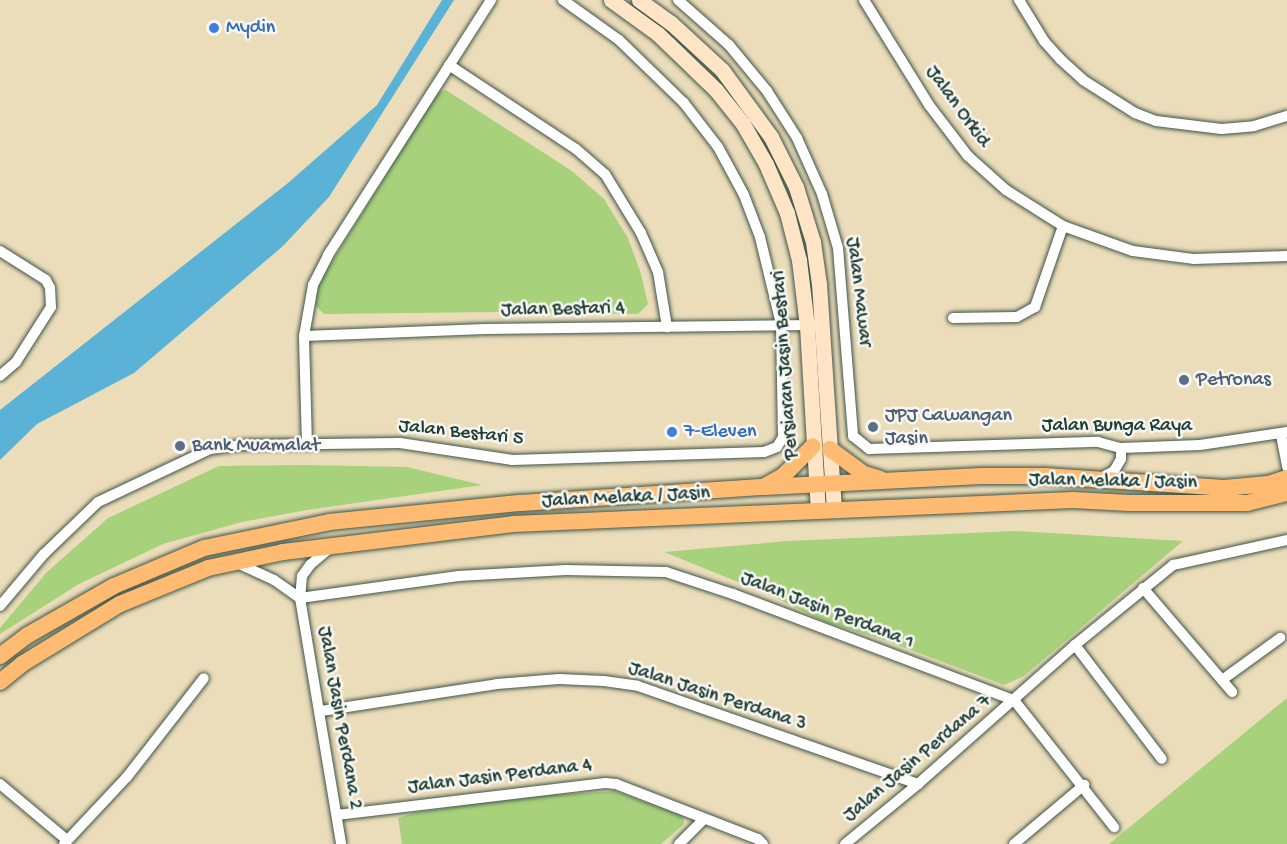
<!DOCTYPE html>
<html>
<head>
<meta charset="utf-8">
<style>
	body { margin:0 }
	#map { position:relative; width:1287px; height:844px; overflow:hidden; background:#ecddba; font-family:"Gochi Hand",sans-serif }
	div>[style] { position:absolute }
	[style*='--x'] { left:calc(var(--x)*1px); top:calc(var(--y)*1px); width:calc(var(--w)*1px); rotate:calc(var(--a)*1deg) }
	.green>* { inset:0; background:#a8d17c }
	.water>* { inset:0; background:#5ab3d7 }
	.roads { filter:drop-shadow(0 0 2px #3e5548) drop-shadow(0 0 2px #3e5548) }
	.street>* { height:10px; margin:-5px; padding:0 5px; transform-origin:5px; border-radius:5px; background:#fff }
	.secondary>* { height:15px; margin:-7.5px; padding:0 7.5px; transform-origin:7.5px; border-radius:7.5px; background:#ffe4c6 }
	.primary>* { height:16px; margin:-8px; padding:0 8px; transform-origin:8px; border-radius:8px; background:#ffbb71 }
	.dots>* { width:16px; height:16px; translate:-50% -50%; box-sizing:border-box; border:3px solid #f6f6f2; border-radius:50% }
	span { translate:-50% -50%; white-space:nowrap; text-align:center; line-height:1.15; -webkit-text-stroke:5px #f6f6f2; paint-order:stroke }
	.shop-label { font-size:20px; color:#366cbe }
	.left { translate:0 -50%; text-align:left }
	.street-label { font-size:20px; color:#1f3d34 }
	.service-label { font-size:20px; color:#4e5e75 }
</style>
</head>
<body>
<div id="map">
	<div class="green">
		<i style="clip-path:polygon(446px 90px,572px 171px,604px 199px,628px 238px,641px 274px,648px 304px,638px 314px,497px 312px,324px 314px,316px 306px,316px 288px,437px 93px)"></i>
		<i style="clip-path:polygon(304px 465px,407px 467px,482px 485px,307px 510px,242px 522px,163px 544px,79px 584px,0 634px,0 628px,47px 572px,108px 518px,219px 466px)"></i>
		<i style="clip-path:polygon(1015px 531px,1183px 541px,1024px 676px,1004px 685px,887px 641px,825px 622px,770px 595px,664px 552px,788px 541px)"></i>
		<i style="clip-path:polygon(1287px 698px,1287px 844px,1109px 844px)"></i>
		<i style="clip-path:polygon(614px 791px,683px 816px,684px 824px,661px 844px,402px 844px,398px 818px,414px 813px,512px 798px)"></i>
	</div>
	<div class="water">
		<i style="clip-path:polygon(442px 0,454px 0,329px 197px,283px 246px,134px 373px,37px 424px,0 460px,0 410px,288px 183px,377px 105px)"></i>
	</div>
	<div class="roads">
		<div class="street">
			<i style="--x:678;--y:0;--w:68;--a:41.4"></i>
			<i style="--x:729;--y:45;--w:60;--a:50.4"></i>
			<i style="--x:767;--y:91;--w:56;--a:57.4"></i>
			<i style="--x:797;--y:138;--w:61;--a:65.9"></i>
			<i style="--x:822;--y:194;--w:56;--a:73.5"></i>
			<i style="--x:838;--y:248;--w:189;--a:85.4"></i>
			<i style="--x:853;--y:436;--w:21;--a:39"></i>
			<i style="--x:869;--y:449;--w:229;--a:-1.8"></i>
			<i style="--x:1098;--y:442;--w:24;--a:15"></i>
			<i style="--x:1121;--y:448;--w:79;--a:-2.2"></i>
			<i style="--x:1200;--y:445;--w:88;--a:-8.5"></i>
			<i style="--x:864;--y:0;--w:123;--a:58.2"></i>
			<i style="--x:929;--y:105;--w:64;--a:52.6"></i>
			<i style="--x:968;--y:156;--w:51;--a:41.8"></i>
			<i style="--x:1006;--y:190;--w:67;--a:32.3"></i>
			<i style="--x:1063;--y:226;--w:74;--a:19.7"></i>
			<i style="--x:1133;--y:251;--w:62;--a:7.5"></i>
			<i style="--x:1194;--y:259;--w:93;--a:-1.8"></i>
			<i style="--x:1019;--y:0;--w:48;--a:58.6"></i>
			<i style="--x:1044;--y:41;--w:24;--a:48"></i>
			<i style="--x:1060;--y:59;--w:31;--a:42"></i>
			<i style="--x:1083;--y:80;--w:62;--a:32.4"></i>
			<i style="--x:1135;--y:113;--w:22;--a:21"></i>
			<i style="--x:1156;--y:121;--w:66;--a:6.9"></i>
			<i style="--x:1222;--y:129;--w:32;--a:-5"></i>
			<i style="--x:1254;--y:126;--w:34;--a:-17"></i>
			<i style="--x:449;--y:65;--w:152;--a:33.5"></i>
			<i style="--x:576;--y:149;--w:38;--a:41"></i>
			<i style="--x:605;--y:174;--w:69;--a:58.6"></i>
			<i style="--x:641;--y:233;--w:43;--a:66.4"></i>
			<i style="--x:658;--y:272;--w:56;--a:80.7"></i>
			<i style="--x:0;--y:251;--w:54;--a:32.2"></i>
			<i style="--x:46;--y:280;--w:9;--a:63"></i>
			<i style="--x:50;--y:288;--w:19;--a:87"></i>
			<i style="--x:51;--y:307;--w:65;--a:122.5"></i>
			<i style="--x:16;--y:362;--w:21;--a:139"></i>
			<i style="--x:953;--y:318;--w:64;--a:-0.9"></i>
			<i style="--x:1017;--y:317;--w:21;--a:-29"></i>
			<i style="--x:1035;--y:307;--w:86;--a:-70.9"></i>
			<i style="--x:304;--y:336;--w:181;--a:-2.2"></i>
			<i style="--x:485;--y:329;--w:328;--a:-0.7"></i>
			<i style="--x:1281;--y:435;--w:33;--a:79"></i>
			<i style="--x:307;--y:445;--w:109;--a:-91.6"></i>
			<i style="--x:304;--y:336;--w:52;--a:-80"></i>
			<i style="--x:313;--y:285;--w:34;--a:-63"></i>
			<i style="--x:328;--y:255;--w:303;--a:-57.4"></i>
			<i style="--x:1101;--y:478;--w:15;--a:-28"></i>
			<i style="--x:1114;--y:471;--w:14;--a:-60"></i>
			<i style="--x:1121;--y:459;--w:11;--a:-90"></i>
			<i style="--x:330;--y:548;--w:26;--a:140"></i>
			<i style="--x:310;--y:565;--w:14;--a:126"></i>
			<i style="--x:302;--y:576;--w:22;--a:95"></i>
			<i style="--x:300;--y:598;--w:249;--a:80.5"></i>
			<i style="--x:235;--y:562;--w:43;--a:24.8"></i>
			<i style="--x:274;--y:580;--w:32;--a:35"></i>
			<i style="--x:1143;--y:588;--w:137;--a:49.4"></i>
			<i style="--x:300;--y:598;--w:160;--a:-7.9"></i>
			<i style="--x:458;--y:576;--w:108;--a:-3.2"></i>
			<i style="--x:566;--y:570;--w:100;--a:1.1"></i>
			<i style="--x:666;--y:572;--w:71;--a:18.2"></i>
			<i style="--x:733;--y:594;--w:300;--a:20.7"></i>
			<i style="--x:0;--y:606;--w:68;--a:-49.8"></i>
			<i style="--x:44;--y:554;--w:75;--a:-43.9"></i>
			<i style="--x:98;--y:502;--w:124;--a:-25.3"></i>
			<i style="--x:210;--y:449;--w:32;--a:-7"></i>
			<i style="--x:242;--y:445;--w:158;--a:-0.7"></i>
			<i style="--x:400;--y:443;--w:114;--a:8.6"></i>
			<i style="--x:513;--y:460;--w:251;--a:-1.8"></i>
			<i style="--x:764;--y:452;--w:14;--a:-21"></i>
			<i style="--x:777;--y:447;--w:12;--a:-59"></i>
			<i style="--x:783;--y:437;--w:113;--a:-91"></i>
			<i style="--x:781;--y:324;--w:89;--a:-103.6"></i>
			<i style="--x:760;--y:237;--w:45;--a:-110.9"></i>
			<i style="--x:744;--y:195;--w:55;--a:-118.4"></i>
			<i style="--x:718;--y:147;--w:56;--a:-127.7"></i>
			<i style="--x:684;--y:103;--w:91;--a:-135.9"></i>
			<i style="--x:619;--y:40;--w:69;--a:-144.5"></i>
			<i style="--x:1075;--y:645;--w:143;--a:52.7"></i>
			<i style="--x:1222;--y:680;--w:72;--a:-35.9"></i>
			<i style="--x:1014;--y:700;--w:162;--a:51.8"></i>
			<i style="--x:321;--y:711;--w:178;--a:-8.7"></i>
			<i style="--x:497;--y:684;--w:62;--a:-4.6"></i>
			<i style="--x:559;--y:679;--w:45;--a:2.5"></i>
			<i style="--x:604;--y:681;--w:34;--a:8"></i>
			<i style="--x:638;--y:686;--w:297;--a:19.3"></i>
			<i style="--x:0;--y:784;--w:87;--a:39.9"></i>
			<i style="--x:337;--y:815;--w:270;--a:-6.8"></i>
			<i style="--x:605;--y:783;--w:11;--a:5"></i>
			<i style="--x:616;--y:784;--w:152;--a:21.2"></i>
			<i style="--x:758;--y:839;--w:7;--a:45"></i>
			<i style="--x:64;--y:844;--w:92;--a:-46.8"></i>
			<i style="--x:127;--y:777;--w:125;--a:-52.1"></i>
			<i style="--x:679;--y:844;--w:35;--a:-45"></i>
			<i style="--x:845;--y:844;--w:94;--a:-39.4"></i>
			<i style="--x:918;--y:784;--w:210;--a:-41.5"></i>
			<i style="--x:1075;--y:645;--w:127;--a:-39.2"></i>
			<i style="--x:1173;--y:565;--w:117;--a:-12.4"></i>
			<i style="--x:1014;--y:844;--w:92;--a:-40.1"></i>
		</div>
		<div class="secondary">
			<i style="--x:611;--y:0;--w:58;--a:35.9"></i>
			<i style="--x:658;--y:34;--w:81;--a:44"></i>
			<i style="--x:716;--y:90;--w:43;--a:51.5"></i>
			<i style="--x:743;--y:124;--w:46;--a:60.1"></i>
			<i style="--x:766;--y:164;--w:53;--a:66.8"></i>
			<i style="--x:787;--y:213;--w:49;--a:75.7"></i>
			<i style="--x:799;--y:260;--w:66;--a:83.1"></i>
			<i style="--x:807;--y:326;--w:183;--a:86.6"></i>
			<i style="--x:639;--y:0;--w:39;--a:36"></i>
			<i style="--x:671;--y:23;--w:69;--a:42.7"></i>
			<i style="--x:722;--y:70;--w:83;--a:53.8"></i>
			<i style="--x:771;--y:137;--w:56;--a:63.4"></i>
			<i style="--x:796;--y:187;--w:58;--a:72.8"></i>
			<i style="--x:813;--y:242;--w:42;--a:81.9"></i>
			<i style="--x:819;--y:284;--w:225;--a:86.2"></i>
		</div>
		<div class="primary">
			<i style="--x:830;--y:449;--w:42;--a:36.3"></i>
			<i style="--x:864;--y:474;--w:17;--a:17"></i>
			<i style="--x:765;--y:486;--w:21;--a:-29"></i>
			<i style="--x:783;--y:476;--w:42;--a:-45"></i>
			<i style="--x:0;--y:656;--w:35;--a:-37"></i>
			<i style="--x:28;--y:635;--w:99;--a:-29.7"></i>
			<i style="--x:114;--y:586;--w:98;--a:-22.9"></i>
			<i style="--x:204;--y:548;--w:128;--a:-11.7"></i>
			<i style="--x:329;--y:522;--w:193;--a:-5.7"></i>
			<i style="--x:521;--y:503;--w:244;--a:-3.8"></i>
			<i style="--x:764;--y:487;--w:217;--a:-2.9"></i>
			<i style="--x:981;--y:476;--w:64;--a:0"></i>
			<i style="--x:1045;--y:476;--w:179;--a:3.8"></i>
			<i style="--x:1224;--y:488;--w:44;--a:-5.2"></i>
			<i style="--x:1268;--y:484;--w:20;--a:-18"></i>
			<i style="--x:0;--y:682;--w:28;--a:-39"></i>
			<i style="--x:22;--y:664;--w:115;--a:-31.5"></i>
			<i style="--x:120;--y:604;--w:95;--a:-22.2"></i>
			<i style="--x:208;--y:568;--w:77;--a:-12"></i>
			<i style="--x:283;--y:552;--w:232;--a:-6.9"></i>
			<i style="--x:513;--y:524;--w:561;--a:-2.45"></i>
			<i style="--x:1073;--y:500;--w:56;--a:3.1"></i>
			<i style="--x:1129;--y:503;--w:118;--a:0"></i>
			<i style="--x:1247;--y:503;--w:41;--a:-14"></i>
		</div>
	</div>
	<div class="dots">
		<i style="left:214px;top:28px;background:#3f7fe0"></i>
		<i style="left:1184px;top:380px;background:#5c6f8a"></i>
		<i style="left:873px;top:427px;background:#5c6f8a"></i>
		<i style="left:672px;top:432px;background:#3f7fe0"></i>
		<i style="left:180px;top:446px;background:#5c6f8a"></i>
	</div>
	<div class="shop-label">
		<span class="left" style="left:226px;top:28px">Mydin</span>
		<span class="left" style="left:684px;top:432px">7-Eleven</span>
	</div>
	<div class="street-label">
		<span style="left:957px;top:107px;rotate:54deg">Jalan Orkid</span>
		<span style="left:858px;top:292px;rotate:83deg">Jalan Mawar</span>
		<span style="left:563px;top:310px;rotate:-1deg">Jalan Bestari 4</span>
		<span style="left:786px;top:365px;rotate:-94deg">Persiaran Jasin Bestari</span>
		<span style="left:1117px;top:426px">Jalan Bunga Raya</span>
		<span style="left:461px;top:433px;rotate:6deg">Jalan Bestari 5</span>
		<span style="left:1113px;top:482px;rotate:1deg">Jalan Melaka / Jasin</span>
		<span style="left:626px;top:498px;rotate:-3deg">Jalan Melaka / Jasin</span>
		<span style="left:827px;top:611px;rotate:21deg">Jalan Jasin Perdana 1</span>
		<span style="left:717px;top:697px;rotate:18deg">Jalan Jasin Perdana 3</span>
		<span style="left:339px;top:718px;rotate:80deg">Jalan Jasin Perdana 2</span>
		<span style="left:918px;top:759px;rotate:-40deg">Jalan Jasin Perdana 7</span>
		<span style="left:500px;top:777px;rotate:-7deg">Jalan Jasin Perdana 4</span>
	</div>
	<div class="service-label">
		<span class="left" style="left:1196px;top:380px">Petronas</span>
		<span class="left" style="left:885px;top:428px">JPJ Cawangan<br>Jasin</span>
		<span class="left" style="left:192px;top:446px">Bank Muamalat</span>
	</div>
</div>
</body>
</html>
